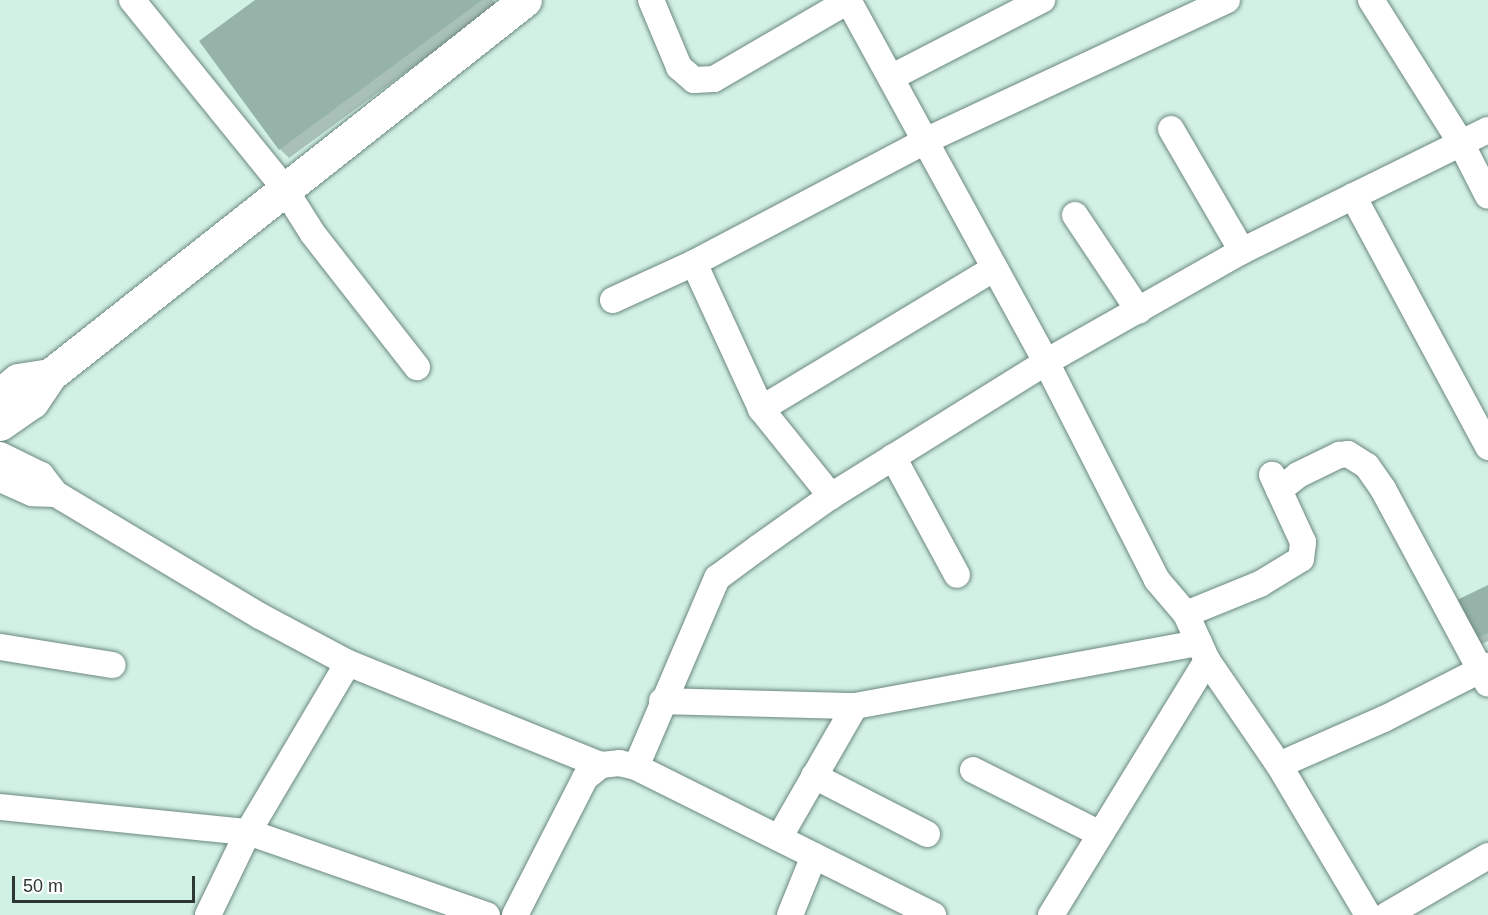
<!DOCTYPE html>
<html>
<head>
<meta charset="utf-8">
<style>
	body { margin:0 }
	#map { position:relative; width:1488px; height:915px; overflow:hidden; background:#d2f1e5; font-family:Helvetica,sans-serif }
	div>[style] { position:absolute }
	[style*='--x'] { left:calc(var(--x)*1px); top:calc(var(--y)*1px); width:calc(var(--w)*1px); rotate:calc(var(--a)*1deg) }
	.shadow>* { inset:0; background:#0003 }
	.building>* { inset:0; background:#95b3a8 }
	.roads { filter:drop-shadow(0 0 2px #6c887e) drop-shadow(0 0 2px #6c887e) }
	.minor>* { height:26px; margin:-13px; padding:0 13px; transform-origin:13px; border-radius:13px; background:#fff }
	.secondary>* { height:33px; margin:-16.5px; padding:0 16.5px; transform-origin:16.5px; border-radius:16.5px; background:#fff }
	span { translate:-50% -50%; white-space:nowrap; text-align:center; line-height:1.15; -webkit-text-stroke:5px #fff; paint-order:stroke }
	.scale { position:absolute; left:12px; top:876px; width:183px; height:27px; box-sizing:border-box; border:3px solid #2c3834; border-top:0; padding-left:8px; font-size:18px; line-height:21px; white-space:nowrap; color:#2c3834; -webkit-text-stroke:4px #fff; paint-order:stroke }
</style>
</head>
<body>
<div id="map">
	<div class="shadow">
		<i style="clip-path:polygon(258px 0,493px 0,497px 5px,289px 158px,280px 149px)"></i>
		<i style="clip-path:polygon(1488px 587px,1488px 641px,1482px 644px,1476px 638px)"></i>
	</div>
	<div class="building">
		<i style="clip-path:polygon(255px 0,482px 0,279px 150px,199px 41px)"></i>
		<i style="clip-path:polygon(1488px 585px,1488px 633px,1475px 639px,1457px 600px)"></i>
	</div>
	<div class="roads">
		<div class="minor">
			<i style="--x:132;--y:0;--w:242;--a:51"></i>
			<i style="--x:284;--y:188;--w:54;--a:57.8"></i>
			<i style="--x:313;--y:234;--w:169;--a:52"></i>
			<i style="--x:651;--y:0;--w:73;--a:67.3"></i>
			<i style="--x:679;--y:67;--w:20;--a:41"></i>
			<i style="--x:694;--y:80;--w:20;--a:-3"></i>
			<i style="--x:714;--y:79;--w:155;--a:-30.2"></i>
			<i style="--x:848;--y:0;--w:413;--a:61.3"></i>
			<i style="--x:1046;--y:362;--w:245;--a:63"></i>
			<i style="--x:1157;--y:580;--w:45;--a:49.5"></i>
			<i style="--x:1186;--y:614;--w:51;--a:65.5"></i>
			<i style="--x:1207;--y:660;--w:127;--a:55.6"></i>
			<i style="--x:1279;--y:765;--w:174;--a:59.3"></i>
			<i style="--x:1371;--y:0;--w:169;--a:57.8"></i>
			<i style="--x:1461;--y:143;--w:59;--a:63"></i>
			<i style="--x:892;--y:77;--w:169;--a:-27.2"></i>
			<i style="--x:1171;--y:129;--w:141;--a:59.8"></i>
			<i style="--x:1353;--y:196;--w:285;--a:61.7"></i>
			<i style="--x:1075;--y:215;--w:115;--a:56.3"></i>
			<i style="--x:694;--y:263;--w:161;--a:65.3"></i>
			<i style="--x:761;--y:409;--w:112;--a:51.2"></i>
			<i style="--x:613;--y:300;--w:89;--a:-24.6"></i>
			<i style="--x:694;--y:263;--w:263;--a:-27.8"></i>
			<i style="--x:927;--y:140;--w:331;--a:-25"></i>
			<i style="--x:761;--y:409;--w:273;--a:-31.1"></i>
			<i style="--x:0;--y:455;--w:46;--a:26"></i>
			<i style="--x:41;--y:475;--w:24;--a:52"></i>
			<i style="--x:56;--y:494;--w:24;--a:-178"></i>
			<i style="--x:32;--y:493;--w:35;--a:-156"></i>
			<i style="--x:893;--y:457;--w:134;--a:61.5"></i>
			<i style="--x:1279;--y:490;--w:24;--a:-38"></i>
			<i style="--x:1298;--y:475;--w:46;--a:-26"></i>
			<i style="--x:1339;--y:455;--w:9;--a:-6"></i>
			<i style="--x:1348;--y:454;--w:22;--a:32"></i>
			<i style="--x:1367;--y:466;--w:28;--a:55"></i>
			<i style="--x:1383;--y:489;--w:221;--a:61.7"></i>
			<i style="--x:56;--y:494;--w:238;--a:30.9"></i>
			<i style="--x:260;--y:616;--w:100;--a:28.1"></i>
			<i style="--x:348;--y:663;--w:273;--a:22"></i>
			<i style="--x:1186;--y:614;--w:80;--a:-22.1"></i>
			<i style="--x:1260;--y:584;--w:48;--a:-31.4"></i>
			<i style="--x:1301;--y:559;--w:17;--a:-83"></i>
			<i style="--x:1303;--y:542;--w:74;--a:-114.8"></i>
			<i style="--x:0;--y:647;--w:114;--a:9.1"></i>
			<i style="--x:662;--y:701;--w:193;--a:1.5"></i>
			<i style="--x:1279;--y:765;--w:115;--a:-23.7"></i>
			<i style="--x:1384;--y:719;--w:117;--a:-27"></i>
			<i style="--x:636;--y:767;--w:206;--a:-66.8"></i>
			<i style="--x:717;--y:578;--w:52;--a:-36.4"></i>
			<i style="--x:759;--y:547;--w:88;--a:-35.3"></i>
			<i style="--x:831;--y:496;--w:253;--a:-31.9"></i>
			<i style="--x:1046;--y:362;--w:225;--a:-29.5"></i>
			<i style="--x:1242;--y:251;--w:274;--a:-26.2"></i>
			<i style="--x:973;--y:770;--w:140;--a:26.7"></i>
			<i style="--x:814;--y:776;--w:127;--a:27.2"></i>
			<i style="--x:0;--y:807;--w:249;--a:5.8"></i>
			<i style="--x:248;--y:832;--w:253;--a:19.2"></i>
			<i style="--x:779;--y:838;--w:152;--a:-60.1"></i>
			<i style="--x:855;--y:706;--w:350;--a:-10.4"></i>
			<i style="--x:208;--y:915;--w:92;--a:-64.3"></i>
			<i style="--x:248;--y:832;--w:196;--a:-59.4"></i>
			<i style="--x:515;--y:915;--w:154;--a:-62.9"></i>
			<i style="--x:585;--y:778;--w:21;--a:-39"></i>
			<i style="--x:601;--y:765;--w:18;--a:-6"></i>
			<i style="--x:619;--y:763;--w:17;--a:13"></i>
			<i style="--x:636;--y:767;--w:332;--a:26.5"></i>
			<i style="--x:790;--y:915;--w:64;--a:-67.9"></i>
			<i style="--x:1051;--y:915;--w:299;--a:-58.5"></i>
			<i style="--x:1387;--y:915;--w:117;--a:-30.3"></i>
		</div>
		<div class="secondary">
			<i style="--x:0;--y:395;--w:23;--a:-40"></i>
			<i style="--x:18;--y:380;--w:32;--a:-9"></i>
			<i style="--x:0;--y:424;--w:39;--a:-35"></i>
			<i style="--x:32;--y:402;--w:32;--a:-56"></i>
			<i style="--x:50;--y:375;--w:605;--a:-38.29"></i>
		</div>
	</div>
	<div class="scale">50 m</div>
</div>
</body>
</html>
